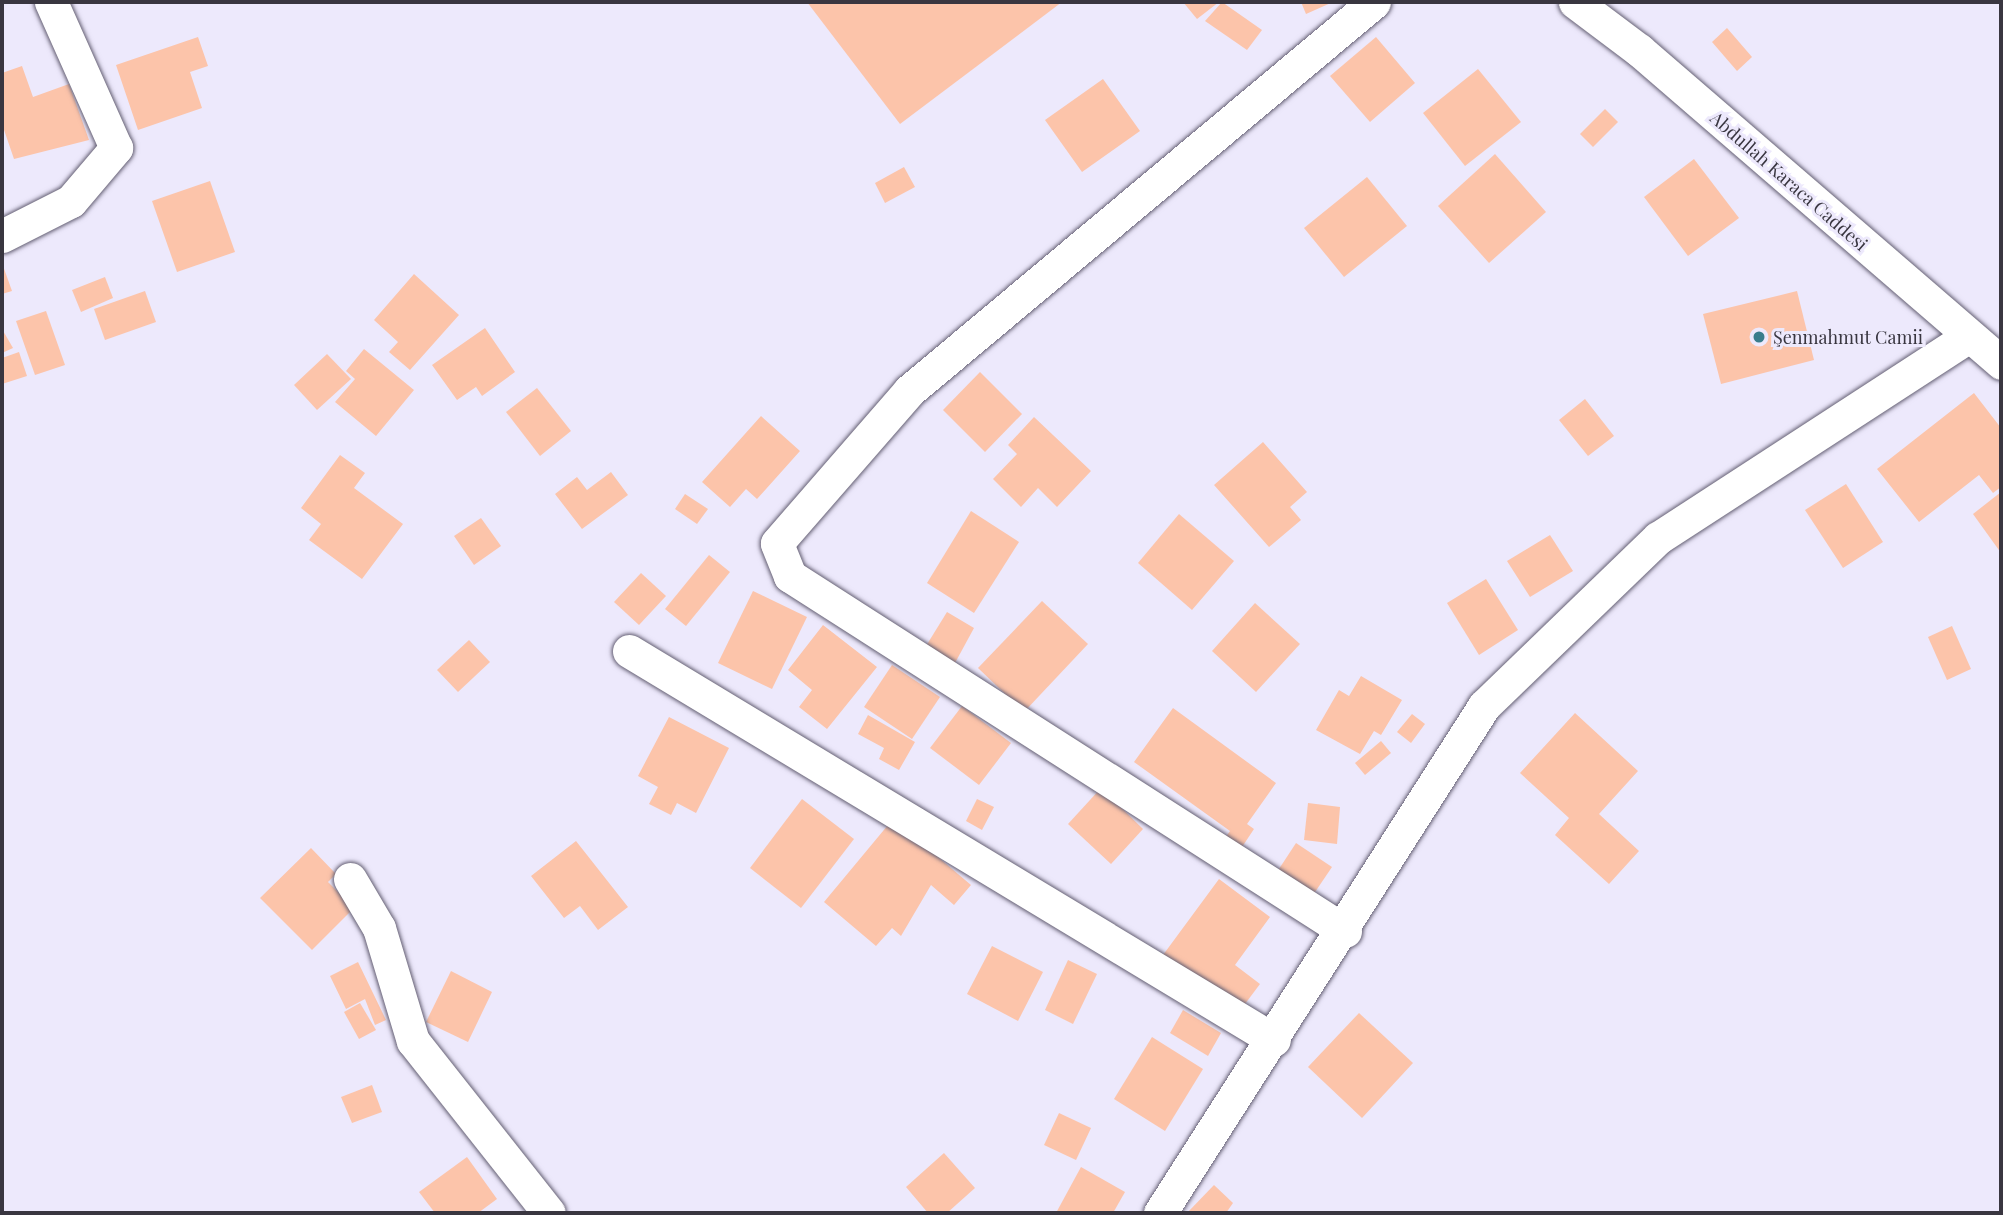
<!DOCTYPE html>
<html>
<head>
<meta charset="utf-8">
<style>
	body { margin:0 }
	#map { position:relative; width:2003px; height:1215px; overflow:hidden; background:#ede9fc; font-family:"Playfair Display",serif }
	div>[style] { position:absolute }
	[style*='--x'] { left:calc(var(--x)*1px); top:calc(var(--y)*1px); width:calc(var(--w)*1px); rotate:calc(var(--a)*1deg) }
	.building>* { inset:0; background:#fcc4aa }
	.roads { filter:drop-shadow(0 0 2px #645f73) drop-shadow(0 0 2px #645f73) }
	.minor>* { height:33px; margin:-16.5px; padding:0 16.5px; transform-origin:16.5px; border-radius:16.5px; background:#fff }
	.dots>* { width:19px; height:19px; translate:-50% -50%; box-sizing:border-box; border:4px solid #ede9fc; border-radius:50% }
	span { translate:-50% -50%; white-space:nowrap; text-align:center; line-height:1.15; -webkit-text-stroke:6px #ede9fc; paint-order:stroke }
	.street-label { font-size:18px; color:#393640 }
	.poi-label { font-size:18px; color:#393640 }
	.left { translate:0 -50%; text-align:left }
	.frame { position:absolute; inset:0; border:4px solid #393640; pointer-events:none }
</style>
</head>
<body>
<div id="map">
	<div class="building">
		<i style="clip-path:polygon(807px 2px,1062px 2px,900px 124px)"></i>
		<i style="clip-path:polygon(1183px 2px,1219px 2px,1197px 19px)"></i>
		<i style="clip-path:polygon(1222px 2px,1262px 30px,1247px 50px,1205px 21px)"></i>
		<i style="clip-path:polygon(1301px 2px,1333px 2px,1306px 14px)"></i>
		<i style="clip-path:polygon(1727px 28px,1752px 57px,1737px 71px,1712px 42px)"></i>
		<i style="clip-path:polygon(198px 37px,208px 66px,190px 72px,202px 108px,138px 130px,116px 65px)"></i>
		<i style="clip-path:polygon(1376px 37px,1415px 83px,1370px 122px,1330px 76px)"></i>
		<i style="clip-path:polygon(22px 66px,33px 97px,69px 84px,89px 140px,14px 159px,2px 124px,2px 73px)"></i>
		<i style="clip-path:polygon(1478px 69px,1521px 122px,1465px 166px,1423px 113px)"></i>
		<i style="clip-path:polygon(1103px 79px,1140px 131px,1082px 172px,1045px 120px)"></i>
		<i style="clip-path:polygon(1605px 109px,1618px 122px,1593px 147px,1580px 134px)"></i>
		<i style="clip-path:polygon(1495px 154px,1546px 212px,1489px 263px,1438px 206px)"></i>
		<i style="clip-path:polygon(1694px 159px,1739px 218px,1688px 256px,1644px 197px)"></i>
		<i style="clip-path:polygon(904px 167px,915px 187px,885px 203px,875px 183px)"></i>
		<i style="clip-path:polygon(1367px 177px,1407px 226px,1344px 277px,1304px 228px)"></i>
		<i style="clip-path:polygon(210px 181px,235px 252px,177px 272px,152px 201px)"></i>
		<i style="clip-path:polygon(2px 263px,12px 291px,2px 294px)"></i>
		<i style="clip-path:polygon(414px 274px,459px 315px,410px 370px,389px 352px,398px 342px,374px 320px)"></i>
		<i style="clip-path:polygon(105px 277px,113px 298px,81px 312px,72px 290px)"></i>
		<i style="clip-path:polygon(145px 291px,156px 322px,105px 340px,94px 309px)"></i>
		<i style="clip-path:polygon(1797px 291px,1814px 360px,1721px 384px,1703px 314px)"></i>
		<i style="clip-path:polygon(46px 311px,65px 365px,35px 375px,16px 321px)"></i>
		<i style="clip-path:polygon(485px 328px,515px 372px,482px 396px,476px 387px,457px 400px,432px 365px)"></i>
		<i style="clip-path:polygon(2px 329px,13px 348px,2px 353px)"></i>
		<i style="clip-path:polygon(364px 349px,414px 390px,376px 436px,335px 402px,355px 379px,346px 371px)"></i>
		<i style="clip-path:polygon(19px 352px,27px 376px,2px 384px,2px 358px)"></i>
		<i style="clip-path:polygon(327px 354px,351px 379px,317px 410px,294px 385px)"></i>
		<i style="clip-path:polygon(980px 372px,1022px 414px,985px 452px,943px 410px)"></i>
		<i style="clip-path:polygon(537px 388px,571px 431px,540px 456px,506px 412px)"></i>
		<i style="clip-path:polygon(1974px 393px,2001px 428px,2001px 487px,1993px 493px,1979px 475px,1919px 522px,1877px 469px)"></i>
		<i style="clip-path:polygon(1585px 399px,1614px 436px,1588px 456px,1559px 420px)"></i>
		<i style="clip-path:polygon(761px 416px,800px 451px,757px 499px,746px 489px,730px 507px,702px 482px)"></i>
		<i style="clip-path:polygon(1034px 417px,1091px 471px,1057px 507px,1038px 488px,1021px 507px,993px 479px,1017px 454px,1008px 445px)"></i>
		<i style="clip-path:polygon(1263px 442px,1307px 492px,1290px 507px,1301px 520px,1269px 547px,1214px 485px)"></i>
		<i style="clip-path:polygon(340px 455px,365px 473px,354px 488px,403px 524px,362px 579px,309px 540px,321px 524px,301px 508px)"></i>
		<i style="clip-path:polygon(611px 472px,628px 495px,582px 529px,555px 494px,577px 477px,587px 490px)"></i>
		<i style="clip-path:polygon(1846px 484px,1883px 542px,1843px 568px,1805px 510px)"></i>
		<i style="clip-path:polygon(2001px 492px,2001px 553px,1973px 514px)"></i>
		<i style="clip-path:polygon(685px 494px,708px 509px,697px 524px,675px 509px)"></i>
		<i style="clip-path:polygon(971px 511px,1019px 542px,974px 613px,927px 583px)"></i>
		<i style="clip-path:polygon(1179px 514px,1234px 561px,1192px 610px,1138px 563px)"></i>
		<i style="clip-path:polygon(481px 518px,501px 546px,474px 565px,454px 536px)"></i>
		<i style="clip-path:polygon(1550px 535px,1573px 571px,1530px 597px,1507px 561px)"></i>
		<i style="clip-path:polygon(709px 555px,730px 572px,686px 626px,665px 609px)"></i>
		<i style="clip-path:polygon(641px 573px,666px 596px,639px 625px,614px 602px)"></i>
		<i style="clip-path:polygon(1486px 579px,1518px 630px,1479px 655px,1447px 603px)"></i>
		<i style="clip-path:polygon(753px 591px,807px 617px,772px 689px,718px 663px)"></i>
		<i style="clip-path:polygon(1042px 601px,1088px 644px,1024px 712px,978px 668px)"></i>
		<i style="clip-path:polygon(1255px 603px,1300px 644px,1256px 692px,1212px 651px)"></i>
		<i style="clip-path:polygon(947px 612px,974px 628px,955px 663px,926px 646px)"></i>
		<i style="clip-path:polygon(823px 625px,877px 667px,827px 729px,799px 707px,812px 690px,788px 670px)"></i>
		<i style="clip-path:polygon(1952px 626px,1971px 669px,1947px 680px,1928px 637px)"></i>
		<i style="clip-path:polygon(469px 640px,490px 662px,458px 692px,437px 670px)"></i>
		<i style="clip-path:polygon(892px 665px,940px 697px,912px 739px,864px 707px)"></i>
		<i style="clip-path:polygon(1361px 676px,1402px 700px,1381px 735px,1374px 731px,1360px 754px,1316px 730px,1339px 690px,1349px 696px)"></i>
		<i style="clip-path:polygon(962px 706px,1011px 743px,979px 785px,930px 748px)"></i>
		<i style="clip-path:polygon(1173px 708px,1276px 783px,1247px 824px,1254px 829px,1240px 850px,1225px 838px,1230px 831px,1134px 762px)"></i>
		<i style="clip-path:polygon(1575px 713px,1638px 771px,1599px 814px,1639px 851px,1609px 884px,1555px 835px,1569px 818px,1520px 773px)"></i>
		<i style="clip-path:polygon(1412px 714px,1425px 724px,1411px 743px,1397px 732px)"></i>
		<i style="clip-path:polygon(868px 715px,915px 742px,899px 770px,879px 759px,884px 748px,858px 734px)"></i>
		<i style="clip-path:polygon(669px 717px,729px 748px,696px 813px,677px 803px,671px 815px,649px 804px,658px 787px,638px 776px)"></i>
		<i style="clip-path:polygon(1381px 741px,1391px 753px,1365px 775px,1355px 763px)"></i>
		<i style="clip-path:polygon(1101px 788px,1143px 829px,1111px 864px,1068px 824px)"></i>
		<i style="clip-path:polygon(802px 799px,854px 839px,801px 908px,750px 868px)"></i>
		<i style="clip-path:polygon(977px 799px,994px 807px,982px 830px,966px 821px)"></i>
		<i style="clip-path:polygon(1308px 803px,1340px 807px,1337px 844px,1304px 840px)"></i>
		<i style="clip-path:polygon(893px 819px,971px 885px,954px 905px,931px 885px,901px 936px,892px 928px,876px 946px,824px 902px)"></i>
		<i style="clip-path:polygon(576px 841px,628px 907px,598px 930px,580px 906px,564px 918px,531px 876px)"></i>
		<i style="clip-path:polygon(1296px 843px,1332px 867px,1311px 898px,1275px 875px)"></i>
		<i style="clip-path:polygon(311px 848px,336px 874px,328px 882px,354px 908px,312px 950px,260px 898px)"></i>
		<i style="clip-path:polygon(1219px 879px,1270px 917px,1235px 965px,1260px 984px,1239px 1012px,1163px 955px)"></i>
		<i style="clip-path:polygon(992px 946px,1043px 972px,1018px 1021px,967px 994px)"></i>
		<i style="clip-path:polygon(1068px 960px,1097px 974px,1073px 1024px,1045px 1010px)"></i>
		<i style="clip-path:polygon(358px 962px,386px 1020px,375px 1025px,365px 999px,346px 1009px,330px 976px)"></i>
		<i style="clip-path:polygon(451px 971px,492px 992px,468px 1042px,426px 1022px)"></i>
		<i style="clip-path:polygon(360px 1003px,376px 1030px,359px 1039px,344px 1012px)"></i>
		<i style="clip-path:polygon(1183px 1010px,1221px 1033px,1208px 1056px,1170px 1033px)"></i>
		<i style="clip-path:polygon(1359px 1013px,1413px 1063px,1362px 1118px,1308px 1067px)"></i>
		<i style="clip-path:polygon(1152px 1037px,1203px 1069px,1165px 1131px,1114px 1099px)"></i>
		<i style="clip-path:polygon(372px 1085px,382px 1112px,352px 1123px,341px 1097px)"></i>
		<i style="clip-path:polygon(1059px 1113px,1091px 1128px,1076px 1160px,1044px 1145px)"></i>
		<i style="clip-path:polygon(944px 1153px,975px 1188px,947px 1213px,928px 1213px,906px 1187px)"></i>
		<i style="clip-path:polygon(467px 1157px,497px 1199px,478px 1213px,435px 1213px,419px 1192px)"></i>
		<i style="clip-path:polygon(1081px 1167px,1125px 1192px,1113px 1213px,1056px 1213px)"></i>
		<i style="clip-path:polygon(1214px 1185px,1233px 1203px,1226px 1213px,1187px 1213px)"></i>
	</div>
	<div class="roads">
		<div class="minor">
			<i style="--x:1575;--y:2;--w:80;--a:36.9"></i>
			<i style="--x:1639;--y:50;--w:479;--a:40.8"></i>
			<i style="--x:2;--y:236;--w:77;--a:-26.9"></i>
			<i style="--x:71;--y:201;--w:70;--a:-49.7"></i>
			<i style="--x:116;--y:148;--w:160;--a:-114"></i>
			<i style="--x:629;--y:651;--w:753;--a:31.09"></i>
			<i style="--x:350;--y:879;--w:57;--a:59.4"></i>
			<i style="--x:379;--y:928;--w:118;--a:73.3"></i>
			<i style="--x:413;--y:1041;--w:219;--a:51.7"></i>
			<i style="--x:1345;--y:931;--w:659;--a:-147.4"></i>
			<i style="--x:790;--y:576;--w:35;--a:-112"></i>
			<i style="--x:777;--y:543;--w:201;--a:-49"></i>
			<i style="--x:909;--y:391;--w:606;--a:-39.91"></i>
			<i style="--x:1160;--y:1213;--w:602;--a:-57.42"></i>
			<i style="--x:1484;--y:706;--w:242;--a:-44"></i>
			<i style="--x:1658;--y:538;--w:367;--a:-33"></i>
		</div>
	</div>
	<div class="dots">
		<i style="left:1759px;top:337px;background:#397d8c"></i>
	</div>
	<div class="street-label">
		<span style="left:1789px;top:181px;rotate:41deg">Abdullah Karaca Caddesi</span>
	</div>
	<div class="poi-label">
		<span class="left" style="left:1773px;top:337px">Şenmahmut Camii</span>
	</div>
	<div class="frame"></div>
</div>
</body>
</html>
